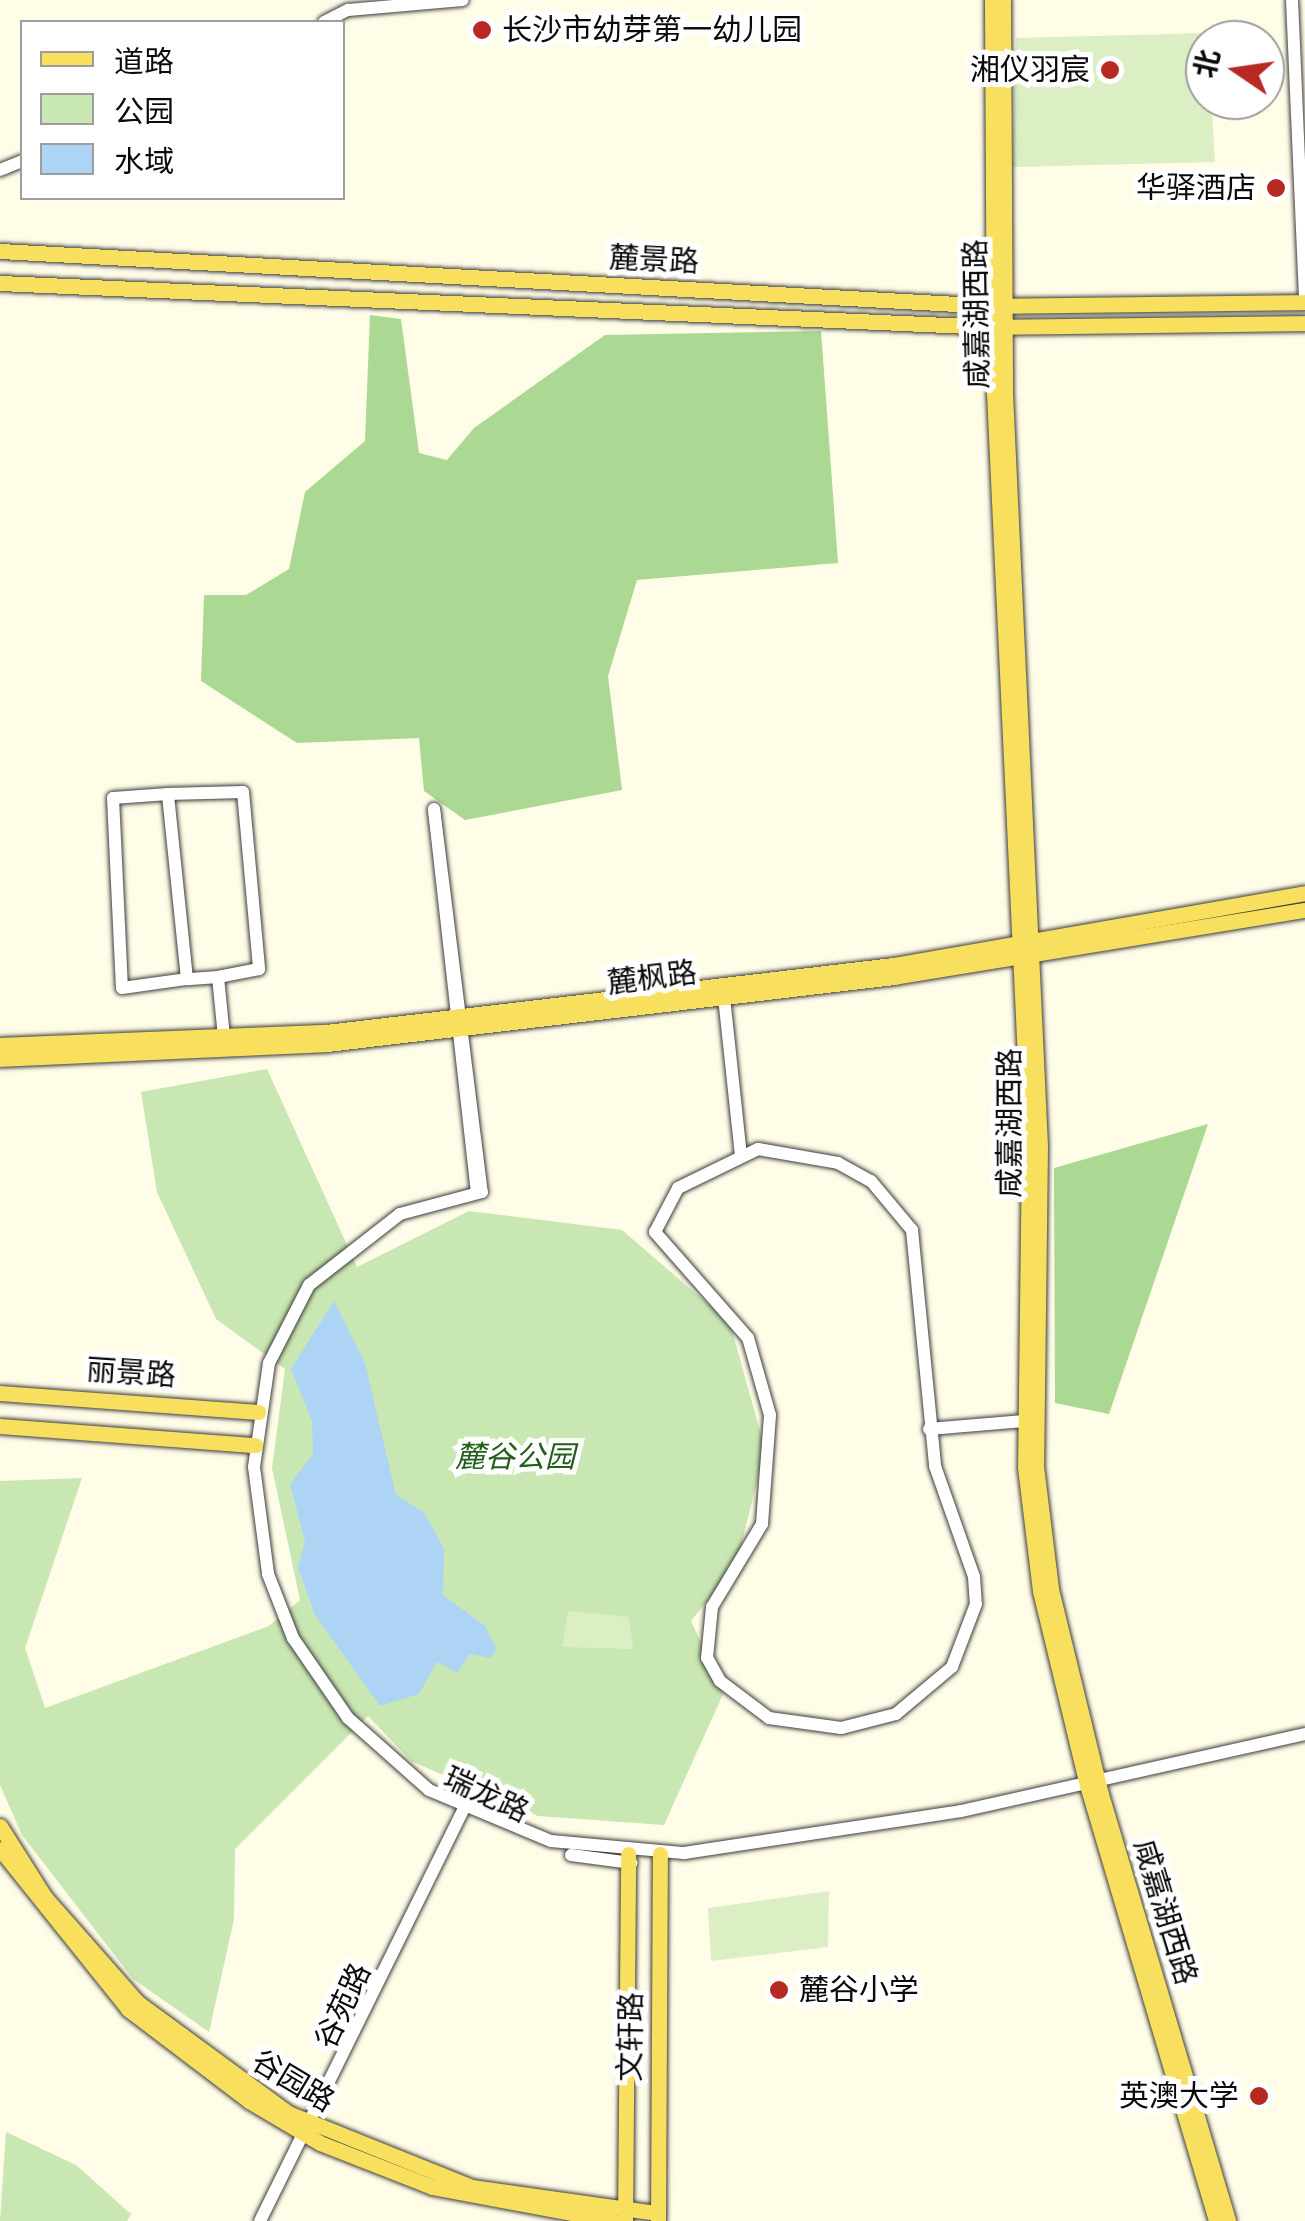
<!DOCTYPE html>
<html>
<head>
<meta charset="utf-8">
<style>
	body { margin:0 }
	#map { position:relative; width:1305px; height:2221px; overflow:hidden; background:#fffce7; font-family:Bitter,"Noto Sans SC",serif }
	div>[style] { position:absolute }
	[style*='--x'] { left:calc(var(--x)*1px); top:calc(var(--y)*1px); width:calc(var(--w)*1px); rotate:calc(var(--a)*1deg) }
	.green>* { inset:0; background:#c9e7b2 }
	.forest>* { inset:0; background:#abd892 }
	.pitch>* { inset:0; background:#dcefc4 }
	.water>* { inset:0; background:#add4f5 }
	.roads { filter:drop-shadow(0 0 2px #3d3d3d) drop-shadow(0 0 2px #3d3d3d) }
	.minor>* { height:12px; margin:-6px; padding:0 6px; transform-origin:6px; border-radius:6px; background:#fff }
	.major>* { height:15px; margin:-7.5px; padding:0 7.5px; transform-origin:7.5px; border-radius:7.5px; background:#f8df5e }
	.dots>* { width:28px; height:28px; translate:-50% -50%; box-sizing:border-box; border:5px solid #fff; border-radius:50% }
	span { translate:-50% -50%; white-space:nowrap; text-align:center; line-height:1.15; -webkit-text-stroke:10px #fff; paint-order:stroke }
	.poi-label { font-size:30px; color:#0a0a0a }
	.left { translate:0 -50%; text-align:left }
	.right { translate:-100% -50%; text-align:right }
	.street-label { font-size:30px; color:#0a0a0a }
	.park-label { font-size:30px; color:#24601c; font-style:italic }
	.legend { position:absolute; left:20px; top:20px; width:325px; height:180px; box-sizing:border-box; background:#fff; border:2px solid #9d9d9d; margin:0; padding:12px 18px; list-style:none; font-size:30px; color:#0a0a0a }
	.legend li { display:flex; align-items:center; gap:20px; height:50px }
	.legend b { width:50px; border:2px solid #9d9d9d }
	.north { position:absolute; left:1185px; top:20px; width:100px; height:100px; box-sizing:border-box; background:#fff; border:2px solid #9d9d9d; border-radius:50%; rotate:283deg; font-size:28px; font-weight:700; line-height:40px; text-align:center; color:#0a0a0a }
	.north::after { content:''; display:block; margin:auto; width:35px; height:45px; background:#b72a24; clip-path:polygon(50% 0,100% 100%,50% 72%,0 100%) }
</style>
</head>
<body>
<div id="map">
	<div class="green">
		<i style="clip-path:polygon(267px 1069px,357px 1267px,469px 1211px,622px 1230px,730px 1323px,765px 1449px,737px 1562px,691px 1621px,724px 1692px,664px 1825px,538px 1816px,411px 1761px,368px 1716px,235px 1849px,234px 1919px,209px 2032px,133px 1979px,22px 1835px,0 1785px,0 1481px,82px 1478px,25px 1648px,45px 1708px,269px 1626px,300px 1600px,272px 1468px,285px 1369px,216px 1319px,157px 1192px,141px 1092px)"></i>
		<i style="clip-path:polygon(6px 2132px,76px 2165px,131px 2214px,127px 2221px,0 2221px)"></i>
	</div>
	<div class="forest">
		<i style="clip-path:polygon(370px 315px,401px 319px,419px 453px,447px 460px,474px 428px,605px 335px,821px 331px,838px 563px,637px 580px,608px 676px,622px 790px,465px 820px,424px 791px,419px 738px,297px 743px,201px 681px,204px 595px,246px 595px,289px 569px,305px 492px,365px 441px)"></i>
		<i style="clip-path:polygon(1208px 1124px,1109px 1414px,1055px 1403px,1054px 1168px)"></i>
	</div>
	<div class="pitch">
		<i style="clip-path:polygon(1207px 33px,1215px 162px,1013px 167px,1016px 38px)"></i>
		<i style="clip-path:polygon(568px 1611px,629px 1617px,633px 1649px,562px 1647px)"></i>
		<i style="clip-path:polygon(829px 1891px,828px 1947px,711px 1961px,708px 1908px)"></i>
	</div>
	<div class="water">
		<i style="clip-path:polygon(334px 1301px,365px 1363px,396px 1495px,424px 1512px,444px 1549px,443px 1595px,485px 1626px,496px 1648px,491px 1658px,470px 1654px,457px 1673px,437px 1662px,419px 1694px,380px 1706px,315px 1615px,298px 1568px,305px 1541px,290px 1484px,313px 1454px,312px 1421px,291px 1369px)"></i>
	</div>
	<div class="roads">
		<div class="minor">
			<i style="--x:1292;--y:0;--w:295;--a:87.5"></i>
			<i style="--x:324;--y:22;--w:27;--a:-27"></i>
			<i style="--x:348;--y:10;--w:115;--a:-5"></i>
			<i style="--x:0;--y:170;--w:24;--a:-22"></i>
			<i style="--x:168;--y:794;--w:55;--a:175.8"></i>
			<i style="--x:113;--y:798;--w:190;--a:87.3"></i>
			<i style="--x:122;--y:988;--w:66;--a:-7.9"></i>
			<i style="--x:218;--y:977;--w:31;--a:176"></i>
			<i style="--x:187;--y:979;--w:186;--a:-95.9"></i>
			<i style="--x:168;--y:794;--w:75;--a:-1.5"></i>
			<i style="--x:243;--y:792;--w:178;--a:84.8"></i>
			<i style="--x:259;--y:969;--w:42;--a:169"></i>
			<i style="--x:218;--y:977;--w:60;--a:84.3"></i>
			<i style="--x:724;--y:997;--w:159;--a:83.9"></i>
			<i style="--x:758;--y:1149;--w:81;--a:9.9"></i>
			<i style="--x:838;--y:1163;--w:38;--a:29"></i>
			<i style="--x:871;--y:1181;--w:64;--a:50.1"></i>
			<i style="--x:912;--y:1230;--w:237;--a:84.4"></i>
			<i style="--x:935;--y:1466;--w:118;--a:70.6"></i>
			<i style="--x:974;--y:1577;--w:27;--a:86"></i>
			<i style="--x:976;--y:1604;--w:67;--a:110.9"></i>
			<i style="--x:952;--y:1667;--w:73;--a:140"></i>
			<i style="--x:896;--y:1714;--w:57;--a:165.7"></i>
			<i style="--x:841;--y:1728;--w:73;--a:-172.1"></i>
			<i style="--x:769;--y:1718;--w:61;--a:-142.9"></i>
			<i style="--x:720;--y:1681;--w:26;--a:-119"></i>
			<i style="--x:707;--y:1658;--w:51;--a:-84.4"></i>
			<i style="--x:712;--y:1607;--w:97;--a:-58.9"></i>
			<i style="--x:762;--y:1524;--w:109;--a:-85.8"></i>
			<i style="--x:770;--y:1415;--w:80;--a:-105.9"></i>
			<i style="--x:748;--y:1338;--w:141;--a:-131.3"></i>
			<i style="--x:655;--y:1232;--w:50;--a:-62.4"></i>
			<i style="--x:678;--y:1188;--w:89;--a:-26"></i>
			<i style="--x:477;--y:1193;--w:386;--a:-96.4"></i>
			<i style="--x:434;--y:809;--w:386;--a:82.9"></i>
			<i style="--x:482;--y:1192;--w:85;--a:165"></i>
			<i style="--x:400;--y:1214;--w:115;--a:142"></i>
			<i style="--x:309;--y:1285;--w:88;--a:117.1"></i>
			<i style="--x:269;--y:1363;--w:105;--a:98.2"></i>
			<i style="--x:254;--y:1467;--w:108;--a:82.5"></i>
			<i style="--x:268;--y:1574;--w:69;--a:68.7"></i>
			<i style="--x:293;--y:1638;--w:97;--a:55.5"></i>
			<i style="--x:348;--y:1718;--w:108;--a:41.6"></i>
			<i style="--x:429;--y:1790;--w:132;--a:22.7"></i>
			<i style="--x:551;--y:1841;--w:134;--a:5.2"></i>
			<i style="--x:684;--y:1853;--w:280;--a:-8.6"></i>
			<i style="--x:961;--y:1811;--w:353;--a:-12.6"></i>
			<i style="--x:929;--y:1429;--w:95;--a:-4.8"></i>
			<i style="--x:571;--y:1855;--w:61;--a:7.6"></i>
			<i style="--x:260;--y:2221;--w:461;--a:-63.7"></i>
		</div>
		<div class="major">
			<i style="--x:992;--y:0;--w:393;--a:89.7"></i>
			<i style="--x:994;--y:393;--w:754;--a:87.34"></i>
			<i style="--x:1029;--y:1146;--w:321;--a:90.7"></i>
			<i style="--x:1025;--y:1467;--w:125;--a:83.1"></i>
			<i style="--x:1040;--y:1591;--w:200;--a:76.4"></i>
			<i style="--x:1087;--y:1785;--w:455;--a:73.5"></i>
			<i style="--x:1003;--y:0;--w:393;--a:89.7"></i>
			<i style="--x:1005;--y:393;--w:754;--a:87.34"></i>
			<i style="--x:1040;--y:1146;--w:320;--a:90.7"></i>
			<i style="--x:1036;--y:1466;--w:124;--a:83"></i>
			<i style="--x:1051;--y:1589;--w:211;--a:76.3"></i>
			<i style="--x:1101;--y:1794;--w:445;--a:73.4"></i>
			<i style="--x:0;--y:251;--w:995;--a:3.17"></i>
			<i style="--x:993;--y:306;--w:312;--a:-0.7"></i>
			<i style="--x:0;--y:283;--w:994;--a:2.54"></i>
			<i style="--x:993;--y:327;--w:312;--a:-0.7"></i>
			<i style="--x:0;--y:1045;--w:326;--a:-2.3"></i>
			<i style="--x:326;--y:1032;--w:571;--a:-6.74"></i>
			<i style="--x:893;--y:965;--w:418;--a:-9.9"></i>
			<i style="--x:0;--y:1059;--w:327;--a:-2.6"></i>
			<i style="--x:327;--y:1044;--w:571;--a:-6.74"></i>
			<i style="--x:894;--y:977;--w:416;--a:-9.3"></i>
			<i style="--x:0;--y:1393;--w:259;--a:4.2"></i>
			<i style="--x:0;--y:1426;--w:256;--a:4.3"></i>
			<i style="--x:0;--y:1826;--w:83;--a:57.8"></i>
			<i style="--x:44;--y:1896;--w:141;--a:48.7"></i>
			<i style="--x:137;--y:2002;--w:187;--a:36.3"></i>
			<i style="--x:288;--y:2113;--w:198;--a:21.9"></i>
			<i style="--x:472;--y:2187;--w:187;--a:8"></i>
			<i style="--x:0;--y:1849;--w:205;--a:51.3"></i>
			<i style="--x:128;--y:2009;--w:152;--a:37.2"></i>
			<i style="--x:249;--y:2101;--w:82;--a:30.6"></i>
			<i style="--x:320;--y:2143;--w:120;--a:21.4"></i>
			<i style="--x:432;--y:2187;--w:184;--a:10.6"></i>
			<i style="--x:625;--y:2221;--w:367;--a:-89.5"></i>
			<i style="--x:658;--y:2221;--w:367;--a:-89.7"></i>
		</div>
	</div>
	<div class="dots">
		<i style="left:482px;top:30px;background:#b72a24"></i>
		<i style="left:1110px;top:70px;background:#b72a24"></i>
		<i style="left:1276px;top:188px;background:#b72a24"></i>
		<i style="left:779px;top:1990px;background:#b72a24"></i>
		<i style="left:1259px;top:2096px;background:#b72a24"></i>
	</div>
	<div class="poi-label">
		<span class="left" style="left:502px;top:30px">长沙市幼芽第一幼儿园</span>
		<span class="right" style="left:1090px;top:70px">湘仪羽宸</span>
		<span class="right" style="left:1256px;top:188px">华驿酒店</span>
		<span class="left" style="left:799px;top:1990px">麓谷小学</span>
		<span class="right" style="left:1239px;top:2096px">英澳大学</span>
	</div>
	<div class="street-label">
		<span style="left:654px;top:260px;rotate:3deg">麓景路</span>
		<span style="left:977px;top:314px;rotate:-91deg">咸嘉湖西路</span>
		<span style="left:652px;top:978px;rotate:-7deg">麓枫路</span>
		<span style="left:1010px;top:1123px;rotate:-90deg">咸嘉湖西路</span>
		<span style="left:131px;top:1373px;rotate:4deg">丽景路</span>
		<span style="left:486px;top:1795px;rotate:25deg">瑞龙路</span>
		<span style="left:1165px;top:1912px;rotate:73deg">咸嘉湖西路</span>
		<span style="left:343px;top:2006px;rotate:-65deg">谷苑路</span>
		<span style="left:631px;top:2037px;rotate:-89deg">文轩路</span>
		<span style="left:293px;top:2081px;rotate:31deg">谷园路</span>
	</div>
	<div class="park-label">
		<span style="left:515px;top:1457px">麓谷公园</span>
	</div>
	<ul class="legend">
	<li><b style="height:12px;background:#f8df5e"></b>道路</li>
	<li><b style="height:28px;background:#c9e7b2"></b>公园</li>
	<li><b style="height:28px;background:#add4f5"></b>水域</li>
	</ul>
	<div class="north">北</div>
</div>
</body>
</html>
